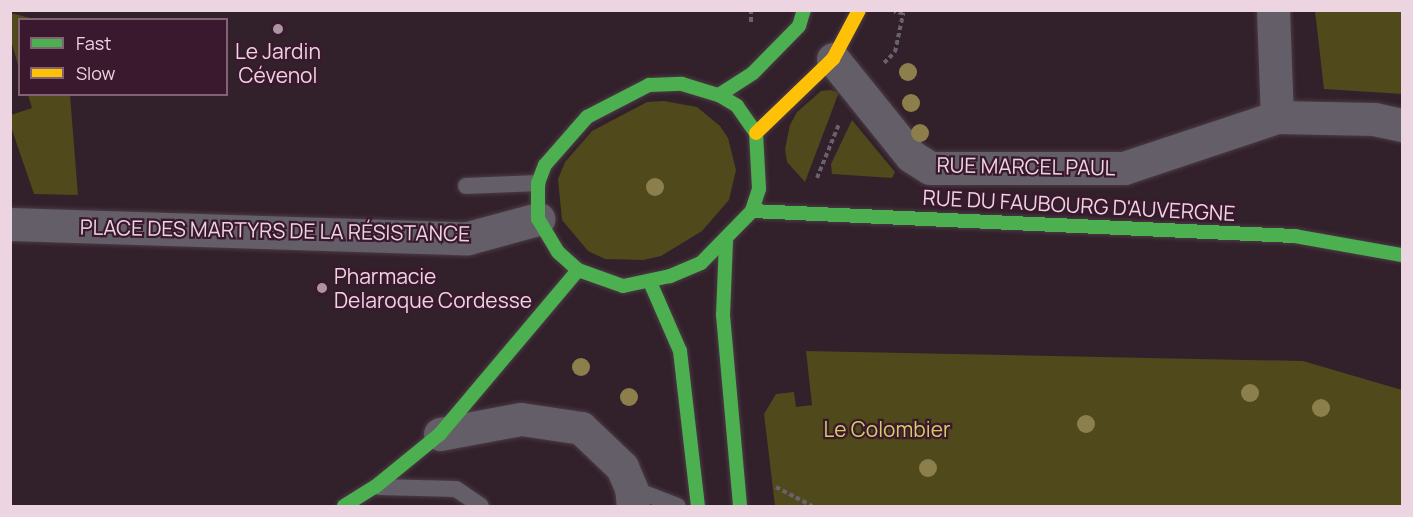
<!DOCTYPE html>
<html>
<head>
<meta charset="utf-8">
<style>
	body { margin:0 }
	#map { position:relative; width:1413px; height:517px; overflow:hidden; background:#32202b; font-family:Manrope,sans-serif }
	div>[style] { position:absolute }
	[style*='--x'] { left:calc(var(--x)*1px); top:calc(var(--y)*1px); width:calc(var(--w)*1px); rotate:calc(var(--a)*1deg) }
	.green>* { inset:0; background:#4f491b }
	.path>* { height:4px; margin-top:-2px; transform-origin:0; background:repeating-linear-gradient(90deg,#69616b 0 4.5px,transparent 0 7.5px) }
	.roads { filter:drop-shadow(0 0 2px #4a3b44) drop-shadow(0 0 2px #4a3b44) }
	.lane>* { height:16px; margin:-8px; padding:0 8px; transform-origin:8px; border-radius:8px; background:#635e67 }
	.street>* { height:33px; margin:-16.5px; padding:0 16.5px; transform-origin:16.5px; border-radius:16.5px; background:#635e67 }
	.fast>* { height:14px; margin:-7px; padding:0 7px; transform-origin:7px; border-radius:7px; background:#4caf50 }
	.slow>* { height:14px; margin:-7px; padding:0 7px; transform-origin:7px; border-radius:7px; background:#ffc107 }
	.trees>* { width:18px; height:18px; margin:-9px; border-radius:50%; background:#8c7f4b }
	.dots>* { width:16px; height:16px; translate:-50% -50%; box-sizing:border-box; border:3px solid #3a182d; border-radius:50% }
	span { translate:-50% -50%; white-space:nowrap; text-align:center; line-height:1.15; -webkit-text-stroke:4.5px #3a182d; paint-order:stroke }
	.poi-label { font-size:21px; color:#ecd4e1 }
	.left { translate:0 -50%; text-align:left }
	.street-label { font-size:21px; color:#ecd4e1 }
	.park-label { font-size:21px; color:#d5cc66 }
	.frame { position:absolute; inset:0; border:12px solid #ecd4e1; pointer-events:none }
	.legend { position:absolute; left:18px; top:18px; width:210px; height:78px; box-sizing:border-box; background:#3a182d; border:2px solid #816375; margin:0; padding:8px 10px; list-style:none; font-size:18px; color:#ecd4e1 }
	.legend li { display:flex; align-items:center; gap:12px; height:30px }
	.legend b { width:30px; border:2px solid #816375 }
</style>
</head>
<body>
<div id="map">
	<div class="green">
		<i style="clip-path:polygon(1315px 11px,1402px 11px,1402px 94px,1324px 89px)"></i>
		<i style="clip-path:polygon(11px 13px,34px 19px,20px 20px,19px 68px,11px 41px)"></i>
		<i style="clip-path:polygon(830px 90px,839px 92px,805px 182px,787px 162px,785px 149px,790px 125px,797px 112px,821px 91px)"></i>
		<i style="clip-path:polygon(28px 95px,70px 95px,78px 195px,34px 194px,11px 127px,11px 115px,32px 108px)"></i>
		<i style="clip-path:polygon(664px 101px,697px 107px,720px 126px,728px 138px,736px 170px,729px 200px,702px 231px,661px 256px,643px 260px,605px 259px,588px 251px,562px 220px,558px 179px,565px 162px,592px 131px,647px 102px)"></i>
		<i style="clip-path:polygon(852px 120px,895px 172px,892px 178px,832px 174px,831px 164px)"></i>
		<i style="clip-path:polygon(806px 351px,1303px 361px,1402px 390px,1402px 506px,775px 506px,764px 414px,776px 394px,794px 392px,796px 407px,812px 405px)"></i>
	</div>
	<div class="path">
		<i style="--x:751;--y:10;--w:12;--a:90"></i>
		<i style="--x:884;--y:63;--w:16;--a:-45"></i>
		<i style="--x:895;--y:52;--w:40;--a:-78"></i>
		<i style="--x:903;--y:13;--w:9;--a:-174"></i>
		<i style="--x:817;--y:178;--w:58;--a:-67.8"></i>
		<i style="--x:776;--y:487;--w:41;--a:27.8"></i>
	</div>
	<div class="roads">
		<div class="lane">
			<i style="--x:466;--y:186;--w:72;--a:-2.4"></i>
			<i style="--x:379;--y:487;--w:77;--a:1.5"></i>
			<i style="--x:456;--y:489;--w:30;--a:34"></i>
			<i style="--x:631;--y:488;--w:50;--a:21"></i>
		</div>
		<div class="street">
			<i style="--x:1273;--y:10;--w:107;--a:87.9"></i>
			<i style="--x:833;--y:59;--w:124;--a:51.2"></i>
			<i style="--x:911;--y:156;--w:22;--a:32"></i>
			<i style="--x:930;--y:168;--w:194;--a:0"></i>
			<i style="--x:1124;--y:168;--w:161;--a:-18.4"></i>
			<i style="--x:1277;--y:117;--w:97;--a:1.2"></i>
			<i style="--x:1374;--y:119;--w:29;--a:12"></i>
			<i style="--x:10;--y:224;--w:458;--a:1.8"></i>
			<i style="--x:468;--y:238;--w:73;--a:-15.2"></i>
			<i style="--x:440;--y:434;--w:82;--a:-10.5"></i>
			<i style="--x:521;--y:419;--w:61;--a:8.5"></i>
			<i style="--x:581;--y:428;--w:57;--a:43.6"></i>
			<i style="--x:622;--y:467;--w:23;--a:67"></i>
			<i style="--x:631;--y:488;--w:18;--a:84"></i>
		</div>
		<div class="fast">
			<i style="--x:682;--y:84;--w:39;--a:17"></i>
			<i style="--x:719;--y:95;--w:21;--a:31"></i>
			<i style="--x:737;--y:106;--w:33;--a:55"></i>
			<i style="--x:756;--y:133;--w:56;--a:86.9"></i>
			<i style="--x:759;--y:189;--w:23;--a:108"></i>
			<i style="--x:752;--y:211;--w:73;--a:134.4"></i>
			<i style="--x:701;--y:263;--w:34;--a:157"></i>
			<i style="--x:670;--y:276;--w:48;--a:168"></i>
			<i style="--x:623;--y:286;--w:48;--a:-160.4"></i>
			<i style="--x:578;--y:270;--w:27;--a:-138"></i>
			<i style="--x:558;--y:252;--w:39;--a:-121"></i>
			<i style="--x:538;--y:219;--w:36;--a:-90"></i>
			<i style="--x:538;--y:183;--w:19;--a:-69"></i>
			<i style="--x:545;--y:165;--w:64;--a:-48.8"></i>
			<i style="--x:587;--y:117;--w:70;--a:-27.3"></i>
			<i style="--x:649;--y:85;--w:33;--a:-2"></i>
			<i style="--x:719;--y:95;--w:40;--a:-32.9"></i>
			<i style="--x:753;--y:73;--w:66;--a:-45.6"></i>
			<i style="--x:799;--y:26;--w:17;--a:-73"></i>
			<i style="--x:752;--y:211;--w:544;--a:2.64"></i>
			<i style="--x:1295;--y:236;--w:109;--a:10.1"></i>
			<i style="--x:726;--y:241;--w:74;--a:92.3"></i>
			<i style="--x:723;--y:315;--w:192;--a:84.9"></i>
			<i style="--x:650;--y:282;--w:75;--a:66.5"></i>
			<i style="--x:680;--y:351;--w:156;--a:83.4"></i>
			<i style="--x:344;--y:506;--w:36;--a:-32"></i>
			<i style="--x:375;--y:487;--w:84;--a:-39.2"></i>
			<i style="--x:440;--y:434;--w:214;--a:-49.9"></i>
		</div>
		<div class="slow">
			<i style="--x:756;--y:133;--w:107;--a:-43.9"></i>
			<i style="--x:833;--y:59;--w:55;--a:-62"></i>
		</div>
	</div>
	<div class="trees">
		<i style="left:908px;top:72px"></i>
		<i style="left:911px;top:103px"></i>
		<i style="left:920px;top:133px"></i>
		<i style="left:655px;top:187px"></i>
		<i style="left:581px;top:367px"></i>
		<i style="left:1250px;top:393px"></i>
		<i style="left:629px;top:397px"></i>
		<i style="left:1321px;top:408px"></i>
		<i style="left:1086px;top:424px"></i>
		<i style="left:928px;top:468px"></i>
	</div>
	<div class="dots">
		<i style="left:278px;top:29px;background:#ab95a1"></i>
		<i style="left:322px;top:288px;background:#ab95a1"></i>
	</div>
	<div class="poi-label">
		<span style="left:278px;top:63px">Le Jardin<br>Cévenol</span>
		<span class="left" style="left:334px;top:288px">Pharmacie<br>Delaroque Cordesse</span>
	</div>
	<div class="street-label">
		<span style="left:1026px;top:166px;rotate:1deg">RUE MARCEL PAUL</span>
		<span style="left:1079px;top:205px;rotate:3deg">RUE DU FAUBOURG D'AUVERGNE</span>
		<span style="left:275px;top:230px;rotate:1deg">PLACE DES MARTYRS DE LA RÉSISTANCE</span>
	</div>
	<div class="park-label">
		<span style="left:887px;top:429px">Le Colombier</span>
	</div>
	<div class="frame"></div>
	<ul class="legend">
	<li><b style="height:8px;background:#4caf50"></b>Fast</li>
	<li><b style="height:8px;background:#ffc107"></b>Slow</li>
	</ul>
</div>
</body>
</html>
